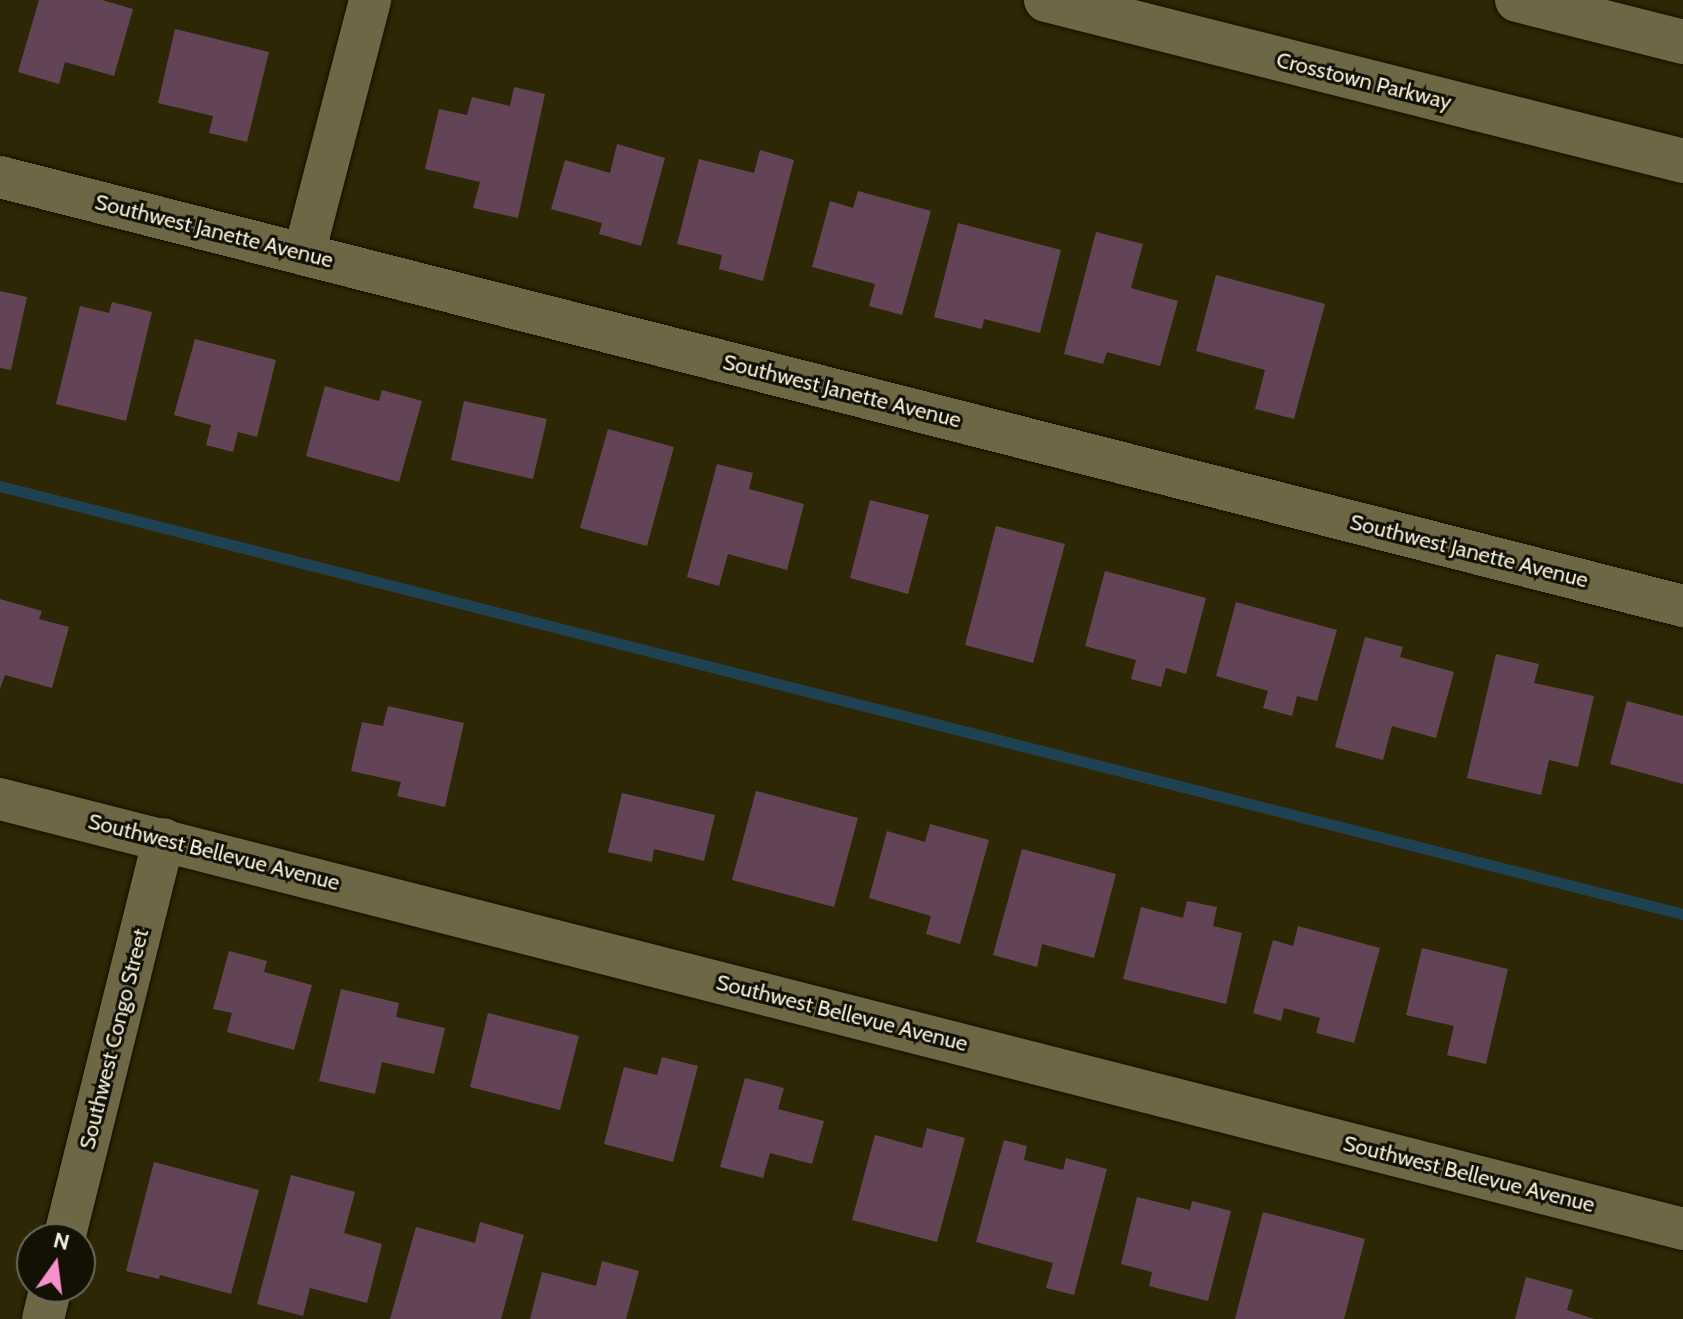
<!DOCTYPE html>
<html>
<head>
<meta charset="utf-8">
<style>
	body { margin:0 }
	#map { position:relative; width:1683px; height:1319px; overflow:hidden; background:#2e2706; font-family:Cabin,sans-serif }
	div>[style] { position:absolute }
	[style*='--x'] { left:calc(var(--x)*1px); top:calc(var(--y)*1px); width:calc(var(--w)*1px); rotate:calc(var(--a)*1deg) }
	.stream>* { height:11px; margin:-5.5px; padding:0 5.5px; transform-origin:5.5px; border-radius:5.5px; background:#1e4252 }
	.building>* { inset:0; background:#634456 }
	.roads { filter:drop-shadow(0 0 2px #151000) drop-shadow(0 0 2px #151000) }
	.street>* { height:42px; margin:-21px; padding:0 21px; transform-origin:21px; border-radius:21px; background:#6e6746 }
	.secondary>* { height:44px; margin:-22px; padding:0 22px; transform-origin:22px; border-radius:22px; background:#6e6746 }
	span { translate:-50% -50%; white-space:nowrap; text-align:center; line-height:1.15; -webkit-text-stroke:6px #131004; paint-order:stroke }
	.street-label { font-size:22px; color:#f1eddb }
	.north { position:absolute; left:16px; top:1223px; width:80px; height:80px; box-sizing:border-box; background:#131004; border:2px solid #6c685a; border-radius:50%; rotate:14deg; font-size:22px; font-weight:700; line-height:32px; text-align:center; color:#f1eddb }
	.north::after { content:''; display:block; margin:auto; width:28px; height:36px; background:#f890cc; clip-path:polygon(50% 0,100% 100%,50% 72%,0 100%) }
</style>
</head>
<body>
<div id="map">
	<div class="stream">
		<i style="--x:0;--y:486;--w:1737;--a:14.27"></i>
	</div>
	<div class="building">
		<i style="clip-path:polygon(39px 0,102px 0,133px 9px,114px 76px,65px 62px,59px 84px,18px 72px)"></i>
		<i style="clip-path:polygon(175px 29px,269px 52px,247px 142px,209px 133px,213px 116px,158px 103px)"></i>
		<i style="clip-path:polygon(514px 87px,545px 94px,518px 218px,473px 208px,480px 182px,425px 169px,439px 109px,467px 115px,472px 97px,510px 106px)"></i>
		<i style="clip-path:polygon(617px 144px,665px 158px,641px 246px,599px 234px,602px 223px,551px 209px,565px 160px,610px 173px)"></i>
		<i style="clip-path:polygon(760px 150px,794px 160px,763px 281px,719px 269px,722px 255px,677px 244px,699px 159px,754px 173px)"></i>
		<i style="clip-path:polygon(858px 191px,931px 211px,902px 315px,869px 306px,875px 284px,812px 267px,830px 201px,853px 208px)"></i>
		<i style="clip-path:polygon(958px 223px,1061px 250px,1040px 333px,984px 319px,982px 329px,934px 317px)"></i>
		<i style="clip-path:polygon(1096px 232px,1143px 244px,1131px 288px,1178px 301px,1160px 366px,1107px 352px,1103px 364px,1064px 354px)"></i>
		<i style="clip-path:polygon(1216px 275px,1325px 304px,1294px 419px,1255px 409px,1265px 370px,1196px 351px)"></i>
		<i style="clip-path:polygon(0 291px,27px 297px,11px 370px,0 368px)"></i>
		<i style="clip-path:polygon(112px 302px,152px 312px,126px 421px,56px 404px,80px 306px,109px 313px)"></i>
		<i style="clip-path:polygon(195px 339px,276px 360px,257px 437px,238px 432px,233px 452px,206px 445px,211px 425px,174px 415px)"></i>
		<i style="clip-path:polygon(325px 386px,379px 401px,382px 390px,422px 401px,399px 482px,306px 456px)"></i>
		<i style="clip-path:polygon(464px 401px,547px 419px,533px 479px,451px 460px)"></i>
		<i style="clip-path:polygon(608px 429px,674px 447px,647px 546px,580px 528px)"></i>
		<i style="clip-path:polygon(717px 464px,753px 473px,749px 489px,804px 504px,787px 570px,728px 554px,719px 586px,687px 577px)"></i>
		<i style="clip-path:polygon(870px 500px,929px 515px,908px 594px,850px 578px)"></i>
		<i style="clip-path:polygon(996px 526px,1065px 544px,1033px 663px,965px 645px)"></i>
		<i style="clip-path:polygon(1105px 571px,1206px 598px,1186px 674px,1166px 668px,1161px 687px,1131px 679px,1136px 660px,1085px 646px)"></i>
		<i style="clip-path:polygon(0 599px,42px 611px,39px 619px,69px 627px,52px 688px,5px 675px,0 689px)"></i>
		<i style="clip-path:polygon(1236px 602px,1337px 630px,1317px 701px,1297px 696px,1292px 716px,1263px 708px,1268px 691px,1216px 676px)"></i>
		<i style="clip-path:polygon(1365px 637px,1403px 647px,1400px 657px,1454px 672px,1436px 738px,1392px 726px,1383px 760px,1335px 747px)"></i>
		<i style="clip-path:polygon(1496px 654px,1539px 664px,1534px 683px,1594px 696px,1578px 767px,1549px 760px,1541px 795px,1467px 778px)"></i>
		<i style="clip-path:polygon(1627px 701px,1683px 716px,1683px 784px,1610px 764px)"></i>
		<i style="clip-path:polygon(388px 706px,464px 723px,445px 807px,397px 796px,401px 782px,351px 771px,362px 722px,383px 726px)"></i>
		<i style="clip-path:polygon(756px 791px,858px 818px,834px 907px,732px 880px)"></i>
		<i style="clip-path:polygon(622px 793px,715px 815px,704px 861px,654px 849px,652px 862px,608px 852px)"></i>
		<i style="clip-path:polygon(930px 824px,989px 840px,960px 944px,926px 934px,931px 916px,869px 898px,887px 831px,925px 842px)"></i>
		<i style="clip-path:polygon(1022px 849px,1116px 874px,1094px 958px,1042px 944px,1037px 967px,993px 955px)"></i>
		<i style="clip-path:polygon(1187px 901px,1217px 907px,1213px 926px,1242px 933px,1226px 1004px,1123px 979px,1141px 907px,1183px 918px)"></i>
		<i style="clip-path:polygon(1298px 926px,1380px 948px,1354px 1043px,1316px 1033px,1320px 1018px,1284px 1008px,1281px 1021px,1253px 1013px,1273px 940px,1293px 946px)"></i>
		<i style="clip-path:polygon(1422px 948px,1508px 969px,1486px 1064px,1447px 1055px,1454px 1026px,1406px 1015px)"></i>
		<i style="clip-path:polygon(229px 951px,267px 961px,264px 972px,312px 985px,294px 1050px,227px 1032px,232px 1013px,213px 1009px)"></i>
		<i style="clip-path:polygon(341px 989px,399px 1003px,396px 1017px,445px 1028px,434px 1074px,382px 1062px,375px 1094px,319px 1081px)"></i>
		<i style="clip-path:polygon(488px 1013px,579px 1036px,560px 1110px,470px 1087px)"></i>
		<i style="clip-path:polygon(662px 1057px,698px 1066px,673px 1162px,604px 1144px,624px 1067px,657px 1075px)"></i>
		<i style="clip-path:polygon(745px 1078px,784px 1088px,778px 1109px,824px 1121px,812px 1164px,770px 1153px,763px 1178px,720px 1167px)"></i>
		<i style="clip-path:polygon(927px 1128px,965px 1138px,937px 1242px,852px 1220px,875px 1135px,922px 1148px)"></i>
		<i style="clip-path:polygon(1004px 1140px,1027px 1146px,1024px 1160px,1063px 1170px,1066px 1158px,1107px 1169px,1074px 1295px,1046px 1288px,1053px 1263px,976px 1242px)"></i>
		<i style="clip-path:polygon(154px 1162px,259px 1190px,231px 1294px,160px 1275px,159px 1279px,126px 1271px)"></i>
		<i style="clip-path:polygon(291px 1175px,355px 1192px,344px 1233px,382px 1244px,367px 1303px,310px 1288px,303px 1316px,257px 1304px)"></i>
		<i style="clip-path:polygon(1137px 1197px,1190px 1210px,1192px 1201px,1231px 1211px,1208px 1301px,1149px 1286px,1152px 1272px,1121px 1264px)"></i>
		<i style="clip-path:polygon(1263px 1212px,1365px 1239px,1344px 1319px,1235px 1319px)"></i>
		<i style="clip-path:polygon(480px 1222px,524px 1235px,501px 1319px,390px 1319px,416px 1227px,475px 1243px)"></i>
		<i style="clip-path:polygon(602px 1261px,639px 1271px,626px 1319px,530px 1319px,542px 1272px,596px 1286px)"></i>
		<i style="clip-path:polygon(1526px 1277px,1573px 1290px,1567px 1310px,1594px 1319px,1515px 1319px)"></i>
	</div>
	<div class="roads">
		<div class="street">
			<i style="--x:0;--y:177;--w:1737;--a:14.3"></i>
			<i style="--x:304;--y:254;--w:262;--a:-75.4"></i>
			<i style="--x:0;--y:799;--w:1737;--a:14.33"></i>
			<i style="--x:64;--y:1239;--w:412;--a:-76"></i>
			<i style="--x:43;--y:1319;--w:33;--a:-76"></i>
		</div>
		<div class="secondary">
			<i style="--x:1046;--y:0;--w:657;--a:14.18"></i>
			<i style="--x:1517;--y:0;--w:171;--a:14.2"></i>
		</div>
	</div>
	<div class="street-label">
		<span style="left:1364px;top:81px;rotate:14deg">Crosstown Parkway</span>
		<span style="left:214px;top:231px;rotate:14deg">Southwest Janette Avenue</span>
		<span style="left:842px;top:391px;rotate:14deg">Southwest Janette Avenue</span>
		<span style="left:1469px;top:551px;rotate:14deg">Southwest Janette Avenue</span>
		<span style="left:214px;top:852px;rotate:14deg">Southwest Bellevue Avenue</span>
		<span style="left:842px;top:1013px;rotate:14deg">Southwest Bellevue Avenue</span>
		<span style="left:114px;top:1039px;rotate:-76deg">Southwest Congo Street</span>
		<span style="left:1469px;top:1174px;rotate:14deg">Southwest Bellevue Avenue</span>
	</div>
	<div class="north">N</div>
</div>
</body>
</html>
